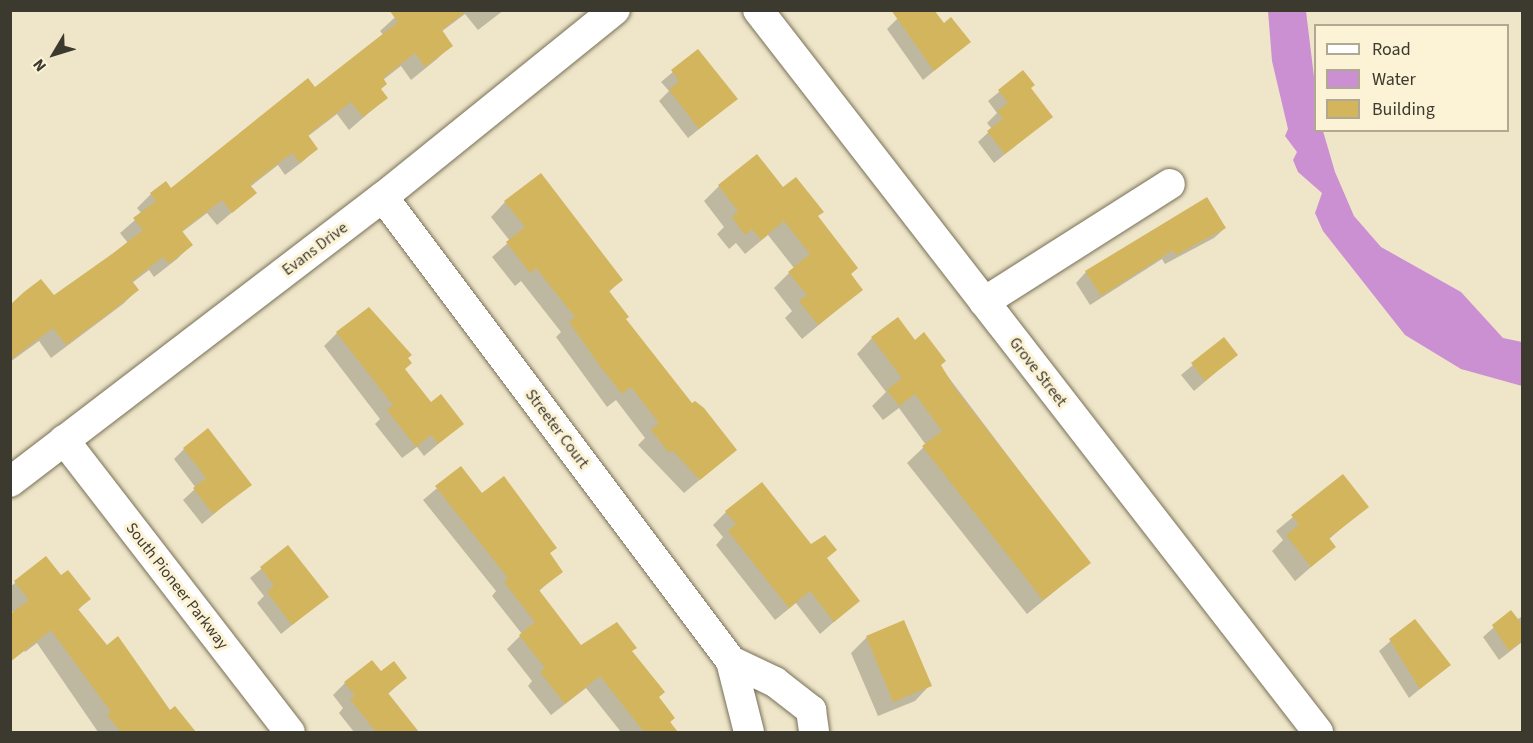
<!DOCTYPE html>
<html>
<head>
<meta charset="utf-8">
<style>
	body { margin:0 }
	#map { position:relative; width:1533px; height:743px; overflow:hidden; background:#efe6ca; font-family:"Source Sans 3",sans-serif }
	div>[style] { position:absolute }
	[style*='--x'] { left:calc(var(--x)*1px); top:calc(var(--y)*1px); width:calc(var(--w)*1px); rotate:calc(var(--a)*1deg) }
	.water>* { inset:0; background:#cb90d2 }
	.shadow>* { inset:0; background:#0003 }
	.building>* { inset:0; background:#d2b55d }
	.roads { filter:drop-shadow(0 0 2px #787057) drop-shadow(0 0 2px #787057) }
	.minor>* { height:30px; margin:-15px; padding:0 15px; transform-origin:15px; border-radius:15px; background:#fff }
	span { translate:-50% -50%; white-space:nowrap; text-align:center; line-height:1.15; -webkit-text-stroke:6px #fcf3d7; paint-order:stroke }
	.street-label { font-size:16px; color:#3c392e }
	.frame { position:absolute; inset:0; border:12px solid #3c392e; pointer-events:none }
	.legend { position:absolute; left:1314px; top:24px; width:195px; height:108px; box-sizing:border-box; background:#fcf3d7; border:2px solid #afa993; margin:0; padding:8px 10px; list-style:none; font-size:18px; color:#3c392e }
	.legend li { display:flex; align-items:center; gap:12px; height:30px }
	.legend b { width:30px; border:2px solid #afa993 }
	.north { position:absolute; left:24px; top:24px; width:60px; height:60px; -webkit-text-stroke:4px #fcf3d7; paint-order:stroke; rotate:232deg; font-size:16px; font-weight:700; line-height:24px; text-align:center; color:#3c392e }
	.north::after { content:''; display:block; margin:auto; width:21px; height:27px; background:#3c392e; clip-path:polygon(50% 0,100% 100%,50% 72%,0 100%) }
</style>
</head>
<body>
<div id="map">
	<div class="water">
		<i style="clip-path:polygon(1268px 11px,1306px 11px,1315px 85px,1316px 130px,1323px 131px,1335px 172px,1354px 216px,1381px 247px,1461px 292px,1503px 338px,1522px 342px,1522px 386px,1461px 369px,1405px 335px,1323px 231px,1315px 213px,1322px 193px,1298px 172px,1293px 160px,1297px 152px,1285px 136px,1288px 129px,1272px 61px)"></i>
	</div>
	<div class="shadow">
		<i style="clip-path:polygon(403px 10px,504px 10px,478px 30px,465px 14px,441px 32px,451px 45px,437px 59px,411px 80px,401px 66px,383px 80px,379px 89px,386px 98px,349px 130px,337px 114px,307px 137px,316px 149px,302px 162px,285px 175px,278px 165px,250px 187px,255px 193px,217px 225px,207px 213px,182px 232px,191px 245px,177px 259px,154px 277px,149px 270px,132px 283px,137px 290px,123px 304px,51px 358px,39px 341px,10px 362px,10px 306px,54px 297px,128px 243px,120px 233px,142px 214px,137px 208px,151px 194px,171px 190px,315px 89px,384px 36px,380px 31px)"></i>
		<i style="clip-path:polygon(897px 19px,944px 25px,969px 42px,923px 80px,887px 29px)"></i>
		<i style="clip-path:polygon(698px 51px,736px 99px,688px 138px,659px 101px,669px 91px,661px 82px)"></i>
		<i style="clip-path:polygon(1023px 72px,1029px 89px,1051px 117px,994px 163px,978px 142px,992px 129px,987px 123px,997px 113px,988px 101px)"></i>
		<i style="clip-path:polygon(719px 186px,782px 189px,816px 217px,861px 290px,802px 339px,785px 318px,792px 311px,774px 288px,794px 268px,768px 235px,745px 254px,736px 243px,729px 249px,717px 234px,724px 227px,704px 201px)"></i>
		<i style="clip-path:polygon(505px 202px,621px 280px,608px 293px,625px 320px,692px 406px,735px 450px,684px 493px,638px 445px,645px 438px,616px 400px,607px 407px,556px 337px,561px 332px,521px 281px,515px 286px,492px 257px,510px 241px,491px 217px)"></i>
		<i style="clip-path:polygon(1225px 228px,1214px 238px,1165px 264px,1162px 259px,1090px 305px,1076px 283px,1086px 272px)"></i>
		<i style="clip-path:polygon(337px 333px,406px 359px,404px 369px,430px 404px,462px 424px,424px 456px,417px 447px,402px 458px,375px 424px,380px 419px,324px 346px)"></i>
		<i style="clip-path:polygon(872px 338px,915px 342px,940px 366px,1089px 563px,1027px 614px,907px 463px,926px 445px,899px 408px,883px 420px,872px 406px,886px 392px,857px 354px)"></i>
		<i style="clip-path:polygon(1224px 339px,1236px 355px,1194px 391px,1181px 375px)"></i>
		<i style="clip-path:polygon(184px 449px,250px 484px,202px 524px,183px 500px,196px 488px,174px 459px)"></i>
		<i style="clip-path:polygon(461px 468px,482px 495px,548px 554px,561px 571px,538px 592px,581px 647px,631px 651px,676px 732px,621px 732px,586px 688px,551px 715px,528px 686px,532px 681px,507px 649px,522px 634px,492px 596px,496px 591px,423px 500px)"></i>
		<i style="clip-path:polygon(1343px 476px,1367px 506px,1328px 540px,1334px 547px,1295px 581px,1272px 551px,1283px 540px,1276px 531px)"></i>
		<i style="clip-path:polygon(726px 512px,811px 546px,858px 601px,820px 634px,796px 603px,775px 620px,716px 545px,723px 537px,713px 525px)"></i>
		<i style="clip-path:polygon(288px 547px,327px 597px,281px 634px,257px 603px,264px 596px,250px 578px)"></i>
		<i style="clip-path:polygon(46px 558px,60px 577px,89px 599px,78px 610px,106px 647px,170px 712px,175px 708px,195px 732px,98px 732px,37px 643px,25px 652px,10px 632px,15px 614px,10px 609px,10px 587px)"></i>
		<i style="clip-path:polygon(1511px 612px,1517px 620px,1522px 616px,1522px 642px,1499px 660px,1483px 637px)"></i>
		<i style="clip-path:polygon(1414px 621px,1449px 665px,1409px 698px,1379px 651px)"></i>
		<i style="clip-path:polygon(867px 637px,930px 685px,915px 701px,878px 716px,851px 653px)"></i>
		<i style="clip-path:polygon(381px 673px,405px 678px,387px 695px,417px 732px,354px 732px,339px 713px,343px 708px,333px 695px,345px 683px)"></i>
	</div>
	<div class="building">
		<i style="clip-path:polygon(389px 10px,468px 10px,442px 30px,453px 46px,425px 67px,415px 53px,383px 78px,387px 84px,381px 89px,388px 98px,363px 117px,351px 102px,308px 135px,318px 149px,300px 163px,292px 153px,250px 185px,257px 193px,232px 213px,222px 200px,182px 231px,193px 245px,169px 264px,163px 257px,132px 281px,139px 290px,107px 315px,66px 345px,53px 328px,10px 360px,10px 305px,24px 292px,41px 279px,54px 295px,112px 254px,143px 230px,133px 218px,156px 201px,150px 193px,166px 181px,171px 188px,308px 78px,315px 87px,398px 22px)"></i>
		<i style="clip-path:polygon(891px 10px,934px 10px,944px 23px,951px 17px,971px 42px,934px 71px)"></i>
		<i style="clip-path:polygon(698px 49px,738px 99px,699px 129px,669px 90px,679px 81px,671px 70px)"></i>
		<i style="clip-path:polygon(1023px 70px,1035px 85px,1031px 88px,1053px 117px,1005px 154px,987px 131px,1003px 119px,997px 111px,1008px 103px,998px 90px)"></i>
		<i style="clip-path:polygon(757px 154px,783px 187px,796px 177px,824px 212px,818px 216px,858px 268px,851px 274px,863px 290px,818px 325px,799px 301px,807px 295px,788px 272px,810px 254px,784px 221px,761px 240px,752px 229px,745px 235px,732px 217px,738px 211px,718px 185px)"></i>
		<i style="clip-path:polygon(541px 173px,623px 280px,609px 291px,629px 317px,626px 319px,692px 403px,695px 401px,704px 408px,737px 450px,700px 480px,672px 450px,669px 453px,651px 430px,659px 423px,631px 387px,622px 394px,600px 366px,569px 322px,575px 317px,536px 268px,530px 273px,506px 242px,525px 227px,504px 201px)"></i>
		<i style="clip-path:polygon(1207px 197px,1226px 228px,1176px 255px,1173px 250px,1101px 296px,1085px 271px)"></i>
		<i style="clip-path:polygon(369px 307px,412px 355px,408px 358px,412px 363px,405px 369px,431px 402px,441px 394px,464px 424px,438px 444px,431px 435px,416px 447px,387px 410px,393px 405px,336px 332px)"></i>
		<i style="clip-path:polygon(898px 317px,915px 340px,924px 332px,946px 361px,941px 365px,954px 387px,1091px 563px,1043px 600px,922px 446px,942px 431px,915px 394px,899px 406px,887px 390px,902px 378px,871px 337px)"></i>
		<i style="clip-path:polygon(1224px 337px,1238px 355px,1205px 381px,1191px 363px)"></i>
		<i style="clip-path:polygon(208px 428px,252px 485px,213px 514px,193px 488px,206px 478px,183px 448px)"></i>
		<i style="clip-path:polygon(461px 466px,482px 493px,504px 476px,557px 548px,550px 553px,563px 572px,539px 590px,581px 645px,617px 622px,637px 648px,632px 651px,665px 692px,659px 697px,675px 718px,670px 722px,678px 732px,644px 732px,600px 676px,565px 704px,540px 672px,545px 668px,519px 635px,535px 622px,504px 582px,508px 578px,435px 486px)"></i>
		<i style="clip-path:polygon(1343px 474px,1369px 507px,1329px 538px,1336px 547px,1311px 567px,1286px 535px,1299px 525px,1291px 515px)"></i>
		<i style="clip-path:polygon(762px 482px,811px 544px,825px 535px,837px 550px,827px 558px,860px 601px,834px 622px,810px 591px,789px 608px,728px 531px,736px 524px,725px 511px)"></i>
		<i style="clip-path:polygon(288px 545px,329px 597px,292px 625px,267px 592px,274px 586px,260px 567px)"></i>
		<i style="clip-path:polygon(46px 556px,61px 575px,68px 570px,91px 599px,78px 609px,107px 645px,118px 636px,170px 710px,175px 706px,196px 732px,121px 732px,107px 715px,111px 712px,51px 630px,10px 662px,10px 614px,29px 600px,14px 581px)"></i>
		<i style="clip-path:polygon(1511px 610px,1522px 624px,1522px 641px,1509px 651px,1492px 625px)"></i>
		<i style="clip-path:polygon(1415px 619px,1451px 665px,1420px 689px,1389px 639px)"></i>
		<i style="clip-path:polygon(904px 620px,932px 686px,893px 702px,866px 636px)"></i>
		<i style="clip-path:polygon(372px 660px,381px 671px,394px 661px,407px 678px,388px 693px,419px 732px,376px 732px,350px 699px,355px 696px,344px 682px)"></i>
	</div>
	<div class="roads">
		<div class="minor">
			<i style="--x:758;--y:10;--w:914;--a:52.2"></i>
			<i style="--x:383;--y:197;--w:580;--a:53.13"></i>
			<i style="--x:731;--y:661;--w:73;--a:75.8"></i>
			<i style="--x:984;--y:302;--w:220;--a:-32.4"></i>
			<i style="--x:64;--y:440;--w:369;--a:52.3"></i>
			<i style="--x:10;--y:482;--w:469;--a:-37.4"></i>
			<i style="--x:383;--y:197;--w:298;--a:-38.9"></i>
			<i style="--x:731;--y:661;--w:49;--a:25.5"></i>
			<i style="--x:775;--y:682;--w:46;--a:37.9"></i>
			<i style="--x:811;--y:710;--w:22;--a:82"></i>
		</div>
	</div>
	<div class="street-label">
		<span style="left:315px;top:249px;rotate:-37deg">Evans Drive</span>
		<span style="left:1038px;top:372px;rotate:52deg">Grove Street</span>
		<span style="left:557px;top:429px;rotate:53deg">Streeter Court</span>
		<span style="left:177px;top:586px;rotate:52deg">South Pioneer Parkway</span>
	</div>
	<div class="frame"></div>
	<ul class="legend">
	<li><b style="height:8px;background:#fff"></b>Road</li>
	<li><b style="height:16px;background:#cb90d2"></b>Water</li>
	<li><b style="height:16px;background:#d2b55d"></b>Building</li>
	</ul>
	<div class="north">N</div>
</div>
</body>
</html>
